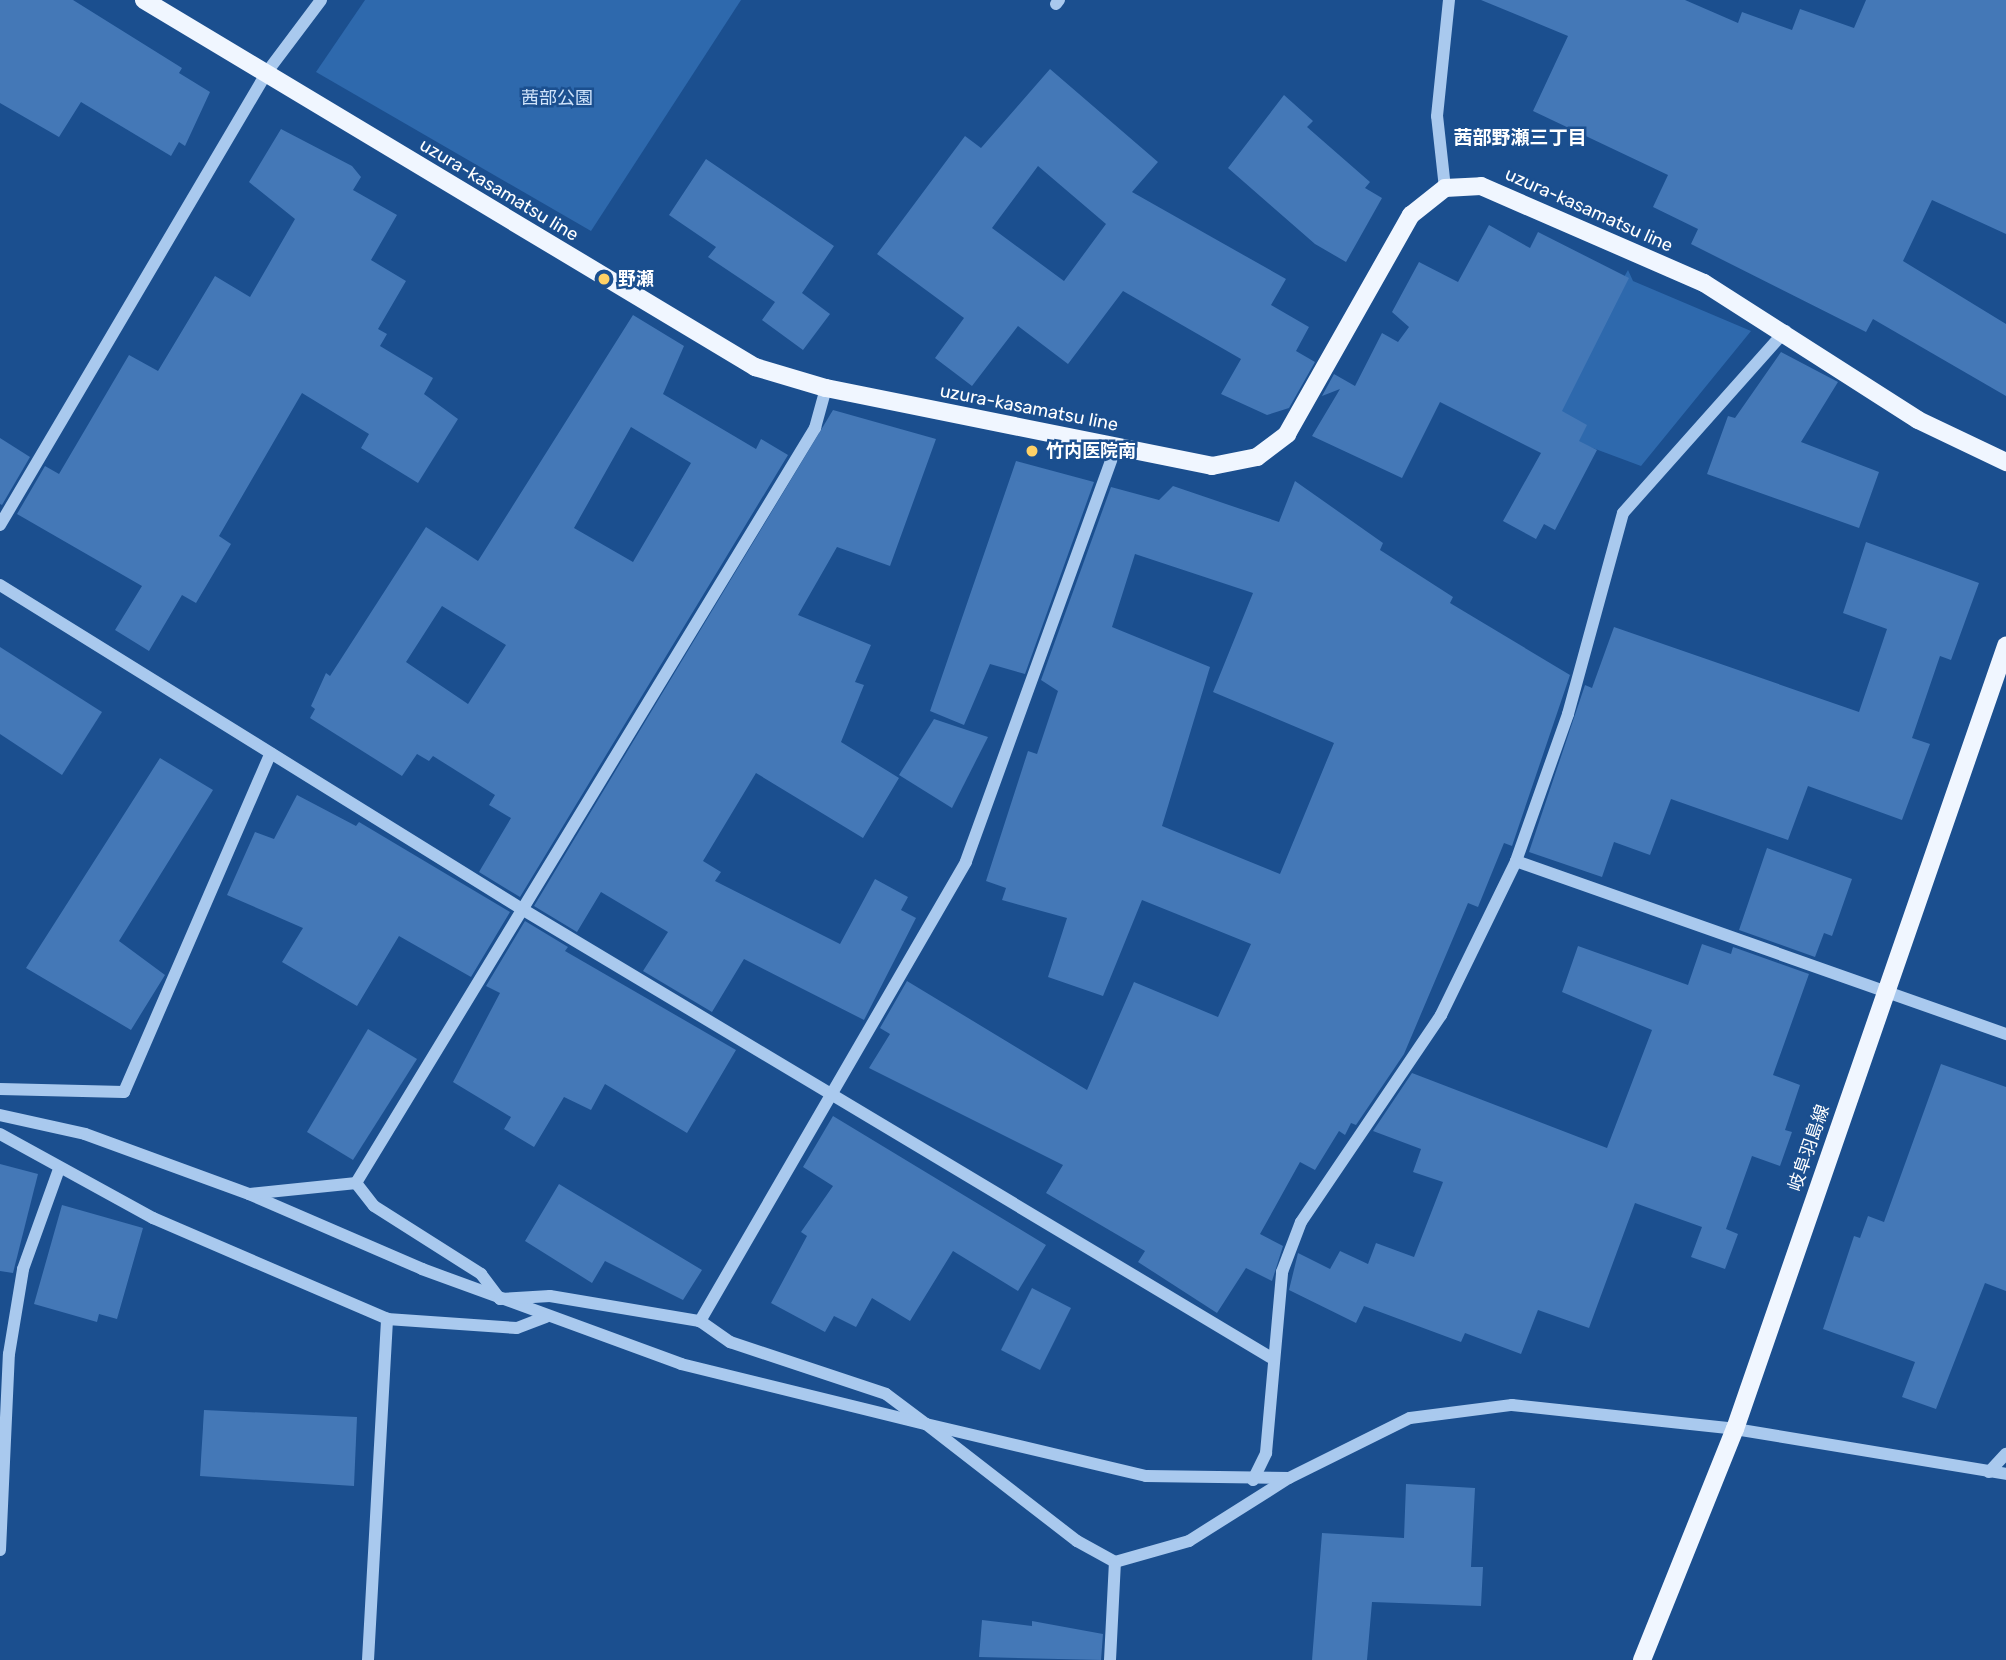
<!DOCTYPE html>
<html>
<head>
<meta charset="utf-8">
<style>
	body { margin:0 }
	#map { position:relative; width:2006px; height:1660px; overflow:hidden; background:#1b4f8f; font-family:Rubik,"Noto Sans JP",sans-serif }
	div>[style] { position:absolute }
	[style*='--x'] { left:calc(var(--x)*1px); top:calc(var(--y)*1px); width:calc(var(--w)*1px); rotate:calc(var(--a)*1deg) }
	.green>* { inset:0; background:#2e69ad }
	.building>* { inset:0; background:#4478b7 }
	.minor>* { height:12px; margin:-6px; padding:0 6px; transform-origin:6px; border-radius:6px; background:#a9c9ee }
	.major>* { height:18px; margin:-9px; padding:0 9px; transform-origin:9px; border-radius:9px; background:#f0f6ff }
	.dots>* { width:19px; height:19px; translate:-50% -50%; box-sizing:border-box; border:4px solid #1b4f8f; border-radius:50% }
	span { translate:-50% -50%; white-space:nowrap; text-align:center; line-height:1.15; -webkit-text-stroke:5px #1b4f8f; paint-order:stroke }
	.park-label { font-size:18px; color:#cfe3fa }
	.street-label { font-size:18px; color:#fff }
	.poi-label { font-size:18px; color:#fff; font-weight:700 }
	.left { translate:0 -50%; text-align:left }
	.neighbourhood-label { font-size:19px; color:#fff; font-weight:700 }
</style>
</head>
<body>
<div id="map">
	<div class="green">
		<i style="clip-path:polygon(365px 0,741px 0,591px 231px,316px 72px)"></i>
		<i style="clip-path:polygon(1628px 270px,1633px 281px,1751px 331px,1641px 466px,1539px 428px)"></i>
	</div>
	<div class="building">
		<i style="clip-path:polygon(0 0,73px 0,182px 68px,179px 73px,210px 92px,185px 146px,179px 142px,171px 156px,81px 102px,59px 137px,0 103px)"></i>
		<i style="clip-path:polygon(1481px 0,1685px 0,1738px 23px,1742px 12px,1792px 30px,1800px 9px,1854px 28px,1866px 0,2006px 0,2006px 234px,1932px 200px,1903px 261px,2006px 324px,2006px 396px,1873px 319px,1866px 332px,1691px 244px,1698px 229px,1653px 207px,1668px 175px,1533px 111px,1568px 36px)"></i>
		<i style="clip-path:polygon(evenodd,1050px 69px,1158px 162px,1132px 192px,1286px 279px,1271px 305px,1309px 327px,1296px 351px,1315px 362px,1289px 408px,1267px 415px,1221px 394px,1241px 359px,1123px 291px,1068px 364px,1018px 326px,972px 386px,935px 358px,964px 318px,877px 254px,965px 136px,981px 148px,1050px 69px,1038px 166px,1106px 224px,1064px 281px,992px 228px,1038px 166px)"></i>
		<i style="clip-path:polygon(1284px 95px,1313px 121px,1307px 127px,1370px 182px,1365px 188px,1382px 198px,1346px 262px,1315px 244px,1228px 168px)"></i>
		<i style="clip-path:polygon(281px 129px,352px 166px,361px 177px,353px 190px,397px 215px,371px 260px,406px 281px,378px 329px,387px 334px,380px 346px,433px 378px,424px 394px,458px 419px,418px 483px,361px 448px,369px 434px,302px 393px,219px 536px,231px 544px,196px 603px,182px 595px,149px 651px,115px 630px,142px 586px,17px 514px,45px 466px,59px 474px,129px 355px,158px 371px,215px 276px,250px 297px,295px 219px,249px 182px)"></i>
		<i style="clip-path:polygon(706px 159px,834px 246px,802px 293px,830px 314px,803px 350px,762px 320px,775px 302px,708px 257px,716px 247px,669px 215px)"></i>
		<i style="clip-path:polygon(1489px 225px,1530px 248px,1538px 232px,1629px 278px,1562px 411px,1587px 425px,1579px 441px,1597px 450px,1555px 530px,1544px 524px,1536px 539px,1503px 521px,1541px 453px,1440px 402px,1402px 478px,1312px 436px,1340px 389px,1322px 396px,1334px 374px,1355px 386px,1382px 333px,1398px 342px,1409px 327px,1392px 312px,1419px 262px,1458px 282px)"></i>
		<i style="clip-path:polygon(evenodd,633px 315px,684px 346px,663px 394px,756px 449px,761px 439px,788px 455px,520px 897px,479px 872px,511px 818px,489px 805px,495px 795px,433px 756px,429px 761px,417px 754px,402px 776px,310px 718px,315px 709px,311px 706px,326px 673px,330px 676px,426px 527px,478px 561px,633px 315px,631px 427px,691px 463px,633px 562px,574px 528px,631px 427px,633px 315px,442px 606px,506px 645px,468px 704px,406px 662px,442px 606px)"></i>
		<i style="clip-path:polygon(1781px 352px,1838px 382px,1801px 442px,1879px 472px,1859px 528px,1707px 474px,1728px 416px,1735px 418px)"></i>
		<i style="clip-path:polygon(833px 410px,936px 439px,890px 566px,837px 547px,798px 615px,871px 645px,855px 682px,864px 685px,841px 742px,899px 778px,863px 838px,756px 773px,703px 861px,721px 872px,715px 881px,840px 944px,875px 879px,908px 897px,901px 910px,916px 918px,864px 1020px,744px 959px,712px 1012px,643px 971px,668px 932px,601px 892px,577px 932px,534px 906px)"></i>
		<i style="clip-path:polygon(0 438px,30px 457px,2px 505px,0 504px)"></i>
		<i style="clip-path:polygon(1016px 461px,1094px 482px,1025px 674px,990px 664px,964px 725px,930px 711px)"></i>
		<i style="clip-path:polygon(evenodd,1295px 481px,1383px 543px,1380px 550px,1453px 597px,1450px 603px,1570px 675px,1512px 846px,1504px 843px,1478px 907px,1468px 903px,1404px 1054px,1356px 1125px,1351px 1123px,1345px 1135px,1339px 1131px,1315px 1170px,1300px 1162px,1260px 1234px,1283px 1246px,1272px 1281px,1246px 1268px,1217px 1313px,1138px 1262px,1145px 1251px,1046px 1193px,1063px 1165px,869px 1068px,890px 1034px,880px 1028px,907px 981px,1087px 1090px,1134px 982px,1218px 1017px,1251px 944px,1142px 900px,1103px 996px,1048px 977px,1067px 918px,1002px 900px,1006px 888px,986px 881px,1028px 751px,1037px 754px,1058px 691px,1041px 680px,1111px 487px,1159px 500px,1173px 486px,1279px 522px,1295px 481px,1135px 554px,1253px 593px,1213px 692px,1334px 743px,1280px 874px,1162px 826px,1210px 667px,1112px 627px,1135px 554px)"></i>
		<i style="clip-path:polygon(1866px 542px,1979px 583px,1951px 660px,1940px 656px,1912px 738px,1930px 744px,1902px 820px,1808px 786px,1788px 840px,1671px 799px,1650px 855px,1614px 842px,1602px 877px,1529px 852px,1585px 685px,1592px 688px,1614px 627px,1859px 712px,1887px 629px,1843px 613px)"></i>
		<i style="clip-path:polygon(0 647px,102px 712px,62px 775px,0 734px)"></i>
		<i style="clip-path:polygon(934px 719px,988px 737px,952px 808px,899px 775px)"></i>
		<i style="clip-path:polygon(160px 758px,213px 790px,119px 941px,165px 975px,131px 1030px,26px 968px)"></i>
		<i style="clip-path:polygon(297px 795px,356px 826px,359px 822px,510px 912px,471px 977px,399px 936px,357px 1006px,282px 962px,303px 928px,227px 895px,255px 832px,274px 839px)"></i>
		<i style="clip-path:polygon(1767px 848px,1852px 879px,1832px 936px,1824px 933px,1815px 957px,1739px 930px)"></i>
		<i style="clip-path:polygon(525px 921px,568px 947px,565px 951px,736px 1050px,687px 1133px,605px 1084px,591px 1110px,564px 1097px,534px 1147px,504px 1129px,511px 1117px,453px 1082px,500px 993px,486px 986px)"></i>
		<i style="clip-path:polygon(1702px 944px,1731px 954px,1733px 947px,1809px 974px,1773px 1075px,1800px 1085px,1785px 1130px,1792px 1132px,1780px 1166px,1752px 1156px,1726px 1229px,1738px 1234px,1725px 1269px,1691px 1257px,1702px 1227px,1635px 1203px,1589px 1328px,1538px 1310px,1521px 1354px,1465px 1333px,1461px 1342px,1364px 1306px,1356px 1323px,1289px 1290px,1298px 1253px,1330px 1269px,1340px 1251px,1368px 1264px,1376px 1243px,1414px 1257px,1443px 1182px,1413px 1172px,1421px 1149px,1373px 1131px,1412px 1073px,1607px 1148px,1652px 1030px,1562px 992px,1578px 946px,1688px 985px)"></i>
		<i style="clip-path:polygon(368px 1029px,417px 1059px,353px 1160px,307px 1132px)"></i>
		<i style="clip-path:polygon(1941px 1064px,2006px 1087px,2006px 1291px,1985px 1283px,1936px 1409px,1902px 1397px,1915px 1362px,1823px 1329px,1854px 1236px,1860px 1238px,1868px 1216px,1884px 1222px)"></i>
		<i style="clip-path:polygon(833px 1116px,1046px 1245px,1018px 1291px,953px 1251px,910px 1321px,872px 1298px,856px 1327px,834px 1316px,825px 1332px,771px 1303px,807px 1236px,801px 1232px,833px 1186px,803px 1167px)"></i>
		<i style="clip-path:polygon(0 1164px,38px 1174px,13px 1273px,0 1271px)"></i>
		<i style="clip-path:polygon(559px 1184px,702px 1270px,683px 1300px,605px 1261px,592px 1283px,525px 1241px)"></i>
		<i style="clip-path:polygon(62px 1205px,143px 1228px,117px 1319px,99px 1314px,97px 1322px,34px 1304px)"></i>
		<i style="clip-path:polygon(1032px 1288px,1071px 1308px,1040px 1370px,1001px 1350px)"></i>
		<i style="clip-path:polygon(204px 1410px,357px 1417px,354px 1486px,200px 1476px)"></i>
		<i style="clip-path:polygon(1406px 1484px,1475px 1488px,1471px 1567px,1483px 1567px,1481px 1606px,1372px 1602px,1367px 1660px,1312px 1660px,1322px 1533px,1404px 1538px)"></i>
		<i style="clip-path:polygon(982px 1620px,1032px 1626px,1032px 1621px,1103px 1634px,1101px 1660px,979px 1657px)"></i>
	</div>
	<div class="minor">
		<i style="--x:1056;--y:4;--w:5;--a:-53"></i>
		<i style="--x:1445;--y:188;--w:72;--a:-96.3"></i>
		<i style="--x:1437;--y:116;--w:117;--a:-84.1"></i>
		<i style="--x:1116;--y:447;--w:441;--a:109.9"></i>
		<i style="--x:966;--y:862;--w:531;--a:120.09"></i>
		<i style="--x:700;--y:1321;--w:37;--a:35"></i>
		<i style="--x:730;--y:1342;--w:164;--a:18.4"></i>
		<i style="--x:886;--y:1394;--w:50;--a:36.9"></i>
		<i style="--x:926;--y:1424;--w:226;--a:13.3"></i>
		<i style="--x:1146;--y:1476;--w:143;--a:0.8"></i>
		<i style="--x:1289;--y:1478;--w:135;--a:-26.4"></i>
		<i style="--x:1410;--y:1418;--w:103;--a:-7.3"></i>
		<i style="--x:1512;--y:1405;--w:224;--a:6.1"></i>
		<i style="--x:1735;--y:1429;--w:275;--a:9.4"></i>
		<i style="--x:0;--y:525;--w:526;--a:-59.48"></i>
		<i style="--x:267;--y:72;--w:90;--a:-53.1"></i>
		<i style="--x:0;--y:585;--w:614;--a:31.83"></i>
		<i style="--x:522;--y:909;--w:872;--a:30.92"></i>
		<i style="--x:1516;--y:861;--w:520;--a:19.45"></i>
		<i style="--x:0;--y:1089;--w:124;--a:1.4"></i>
		<i style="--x:124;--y:1092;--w:369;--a:-66.6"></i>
		<i style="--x:0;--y:1115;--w:87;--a:12.6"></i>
		<i style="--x:85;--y:1134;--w:175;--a:20.1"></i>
		<i style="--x:249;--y:1194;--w:189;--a:23.4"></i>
		<i style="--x:422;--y:1269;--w:276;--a:20.1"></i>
		<i style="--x:681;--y:1364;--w:252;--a:13.8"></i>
		<i style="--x:926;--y:1424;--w:191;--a:37.8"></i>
		<i style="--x:1077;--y:1541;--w:43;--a:28.9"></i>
		<i style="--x:1115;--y:1562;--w:77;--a:-15.8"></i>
		<i style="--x:1189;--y:1541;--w:116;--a:-32.3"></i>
		<i style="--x:0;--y:1134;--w:175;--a:28.8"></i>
		<i style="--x:153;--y:1218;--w:255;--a:23.3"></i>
		<i style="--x:387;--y:1319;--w:130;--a:4"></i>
		<i style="--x:517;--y:1328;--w:31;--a:-21"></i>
		<i style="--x:356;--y:1183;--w:29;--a:52"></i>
		<i style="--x:374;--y:1206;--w:127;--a:32.4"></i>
		<i style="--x:481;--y:1274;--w:31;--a:53"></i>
		<i style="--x:500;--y:1299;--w:50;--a:-3.4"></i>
		<i style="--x:550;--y:1296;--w:152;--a:9.5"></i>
		<i style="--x:250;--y:1194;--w:107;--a:-5.9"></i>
		<i style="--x:356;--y:1183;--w:884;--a:-58.7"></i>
		<i style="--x:815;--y:428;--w:41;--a:-74.6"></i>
		<i style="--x:1989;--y:1472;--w:25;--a:-47"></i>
		<i style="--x:1253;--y:1480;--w:30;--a:-64"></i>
		<i style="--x:1266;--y:1453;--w:182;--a:-84.9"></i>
		<i style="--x:1282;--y:1272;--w:53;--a:-69.2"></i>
		<i style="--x:1301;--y:1222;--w:250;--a:-55.9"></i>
		<i style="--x:1441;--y:1015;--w:171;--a:-64"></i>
		<i style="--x:1516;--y:861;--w:156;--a:-70.5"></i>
		<i style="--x:1568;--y:714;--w:208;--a:-74.7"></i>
		<i style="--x:1623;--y:513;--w:244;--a:-48.3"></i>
		<i style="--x:0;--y:1550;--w:196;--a:-87.4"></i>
		<i style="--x:9;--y:1354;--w:86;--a:-80.6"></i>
		<i style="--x:23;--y:1269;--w:106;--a:-70.2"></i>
		<i style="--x:368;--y:1660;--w:342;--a:-86.8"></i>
		<i style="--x:1110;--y:1660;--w:98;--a:-87.1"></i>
	</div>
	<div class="major">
		<i style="--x:144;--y:0;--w:713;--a:30.99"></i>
		<i style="--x:755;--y:367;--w:74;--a:16.5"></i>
		<i style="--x:826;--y:388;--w:394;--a:11.4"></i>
		<i style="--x:1212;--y:466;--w:46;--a:-11.3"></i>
		<i style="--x:1257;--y:457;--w:38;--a:-37"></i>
		<i style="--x:1287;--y:434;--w:252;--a:-60.5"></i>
		<i style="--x:1411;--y:215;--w:43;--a:-38.5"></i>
		<i style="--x:1445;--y:188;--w:36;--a:-3"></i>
		<i style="--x:1481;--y:186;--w:243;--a:23.5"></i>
		<i style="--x:1704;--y:283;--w:254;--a:32.6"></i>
		<i style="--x:1918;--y:420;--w:98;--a:25.5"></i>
		<i style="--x:1642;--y:1660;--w:249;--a:-68.1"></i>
		<i style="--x:1735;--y:1429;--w:829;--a:-70.91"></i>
	</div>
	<div class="dots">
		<i style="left:604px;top:279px;background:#ffd166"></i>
		<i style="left:1032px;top:451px;background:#ffd166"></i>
	</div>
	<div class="park-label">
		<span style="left:557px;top:98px">茜部公園</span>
	</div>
	<div class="street-label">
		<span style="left:499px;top:190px;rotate:31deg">uzura-kasamatsu line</span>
		<span style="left:1589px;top:210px;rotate:24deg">uzura-kasamatsu line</span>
		<span style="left:1029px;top:408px;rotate:11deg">uzura-kasamatsu line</span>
		<span style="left:1809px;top:1148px;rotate:-71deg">岐阜羽島線</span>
	</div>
	<div class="poi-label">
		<span class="left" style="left:618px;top:279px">野瀬</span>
		<span class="left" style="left:1046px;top:451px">竹内医院南</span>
	</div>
	<div class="neighbourhood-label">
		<span style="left:1520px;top:138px">茜部野瀬三丁目</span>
	</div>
</div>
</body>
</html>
